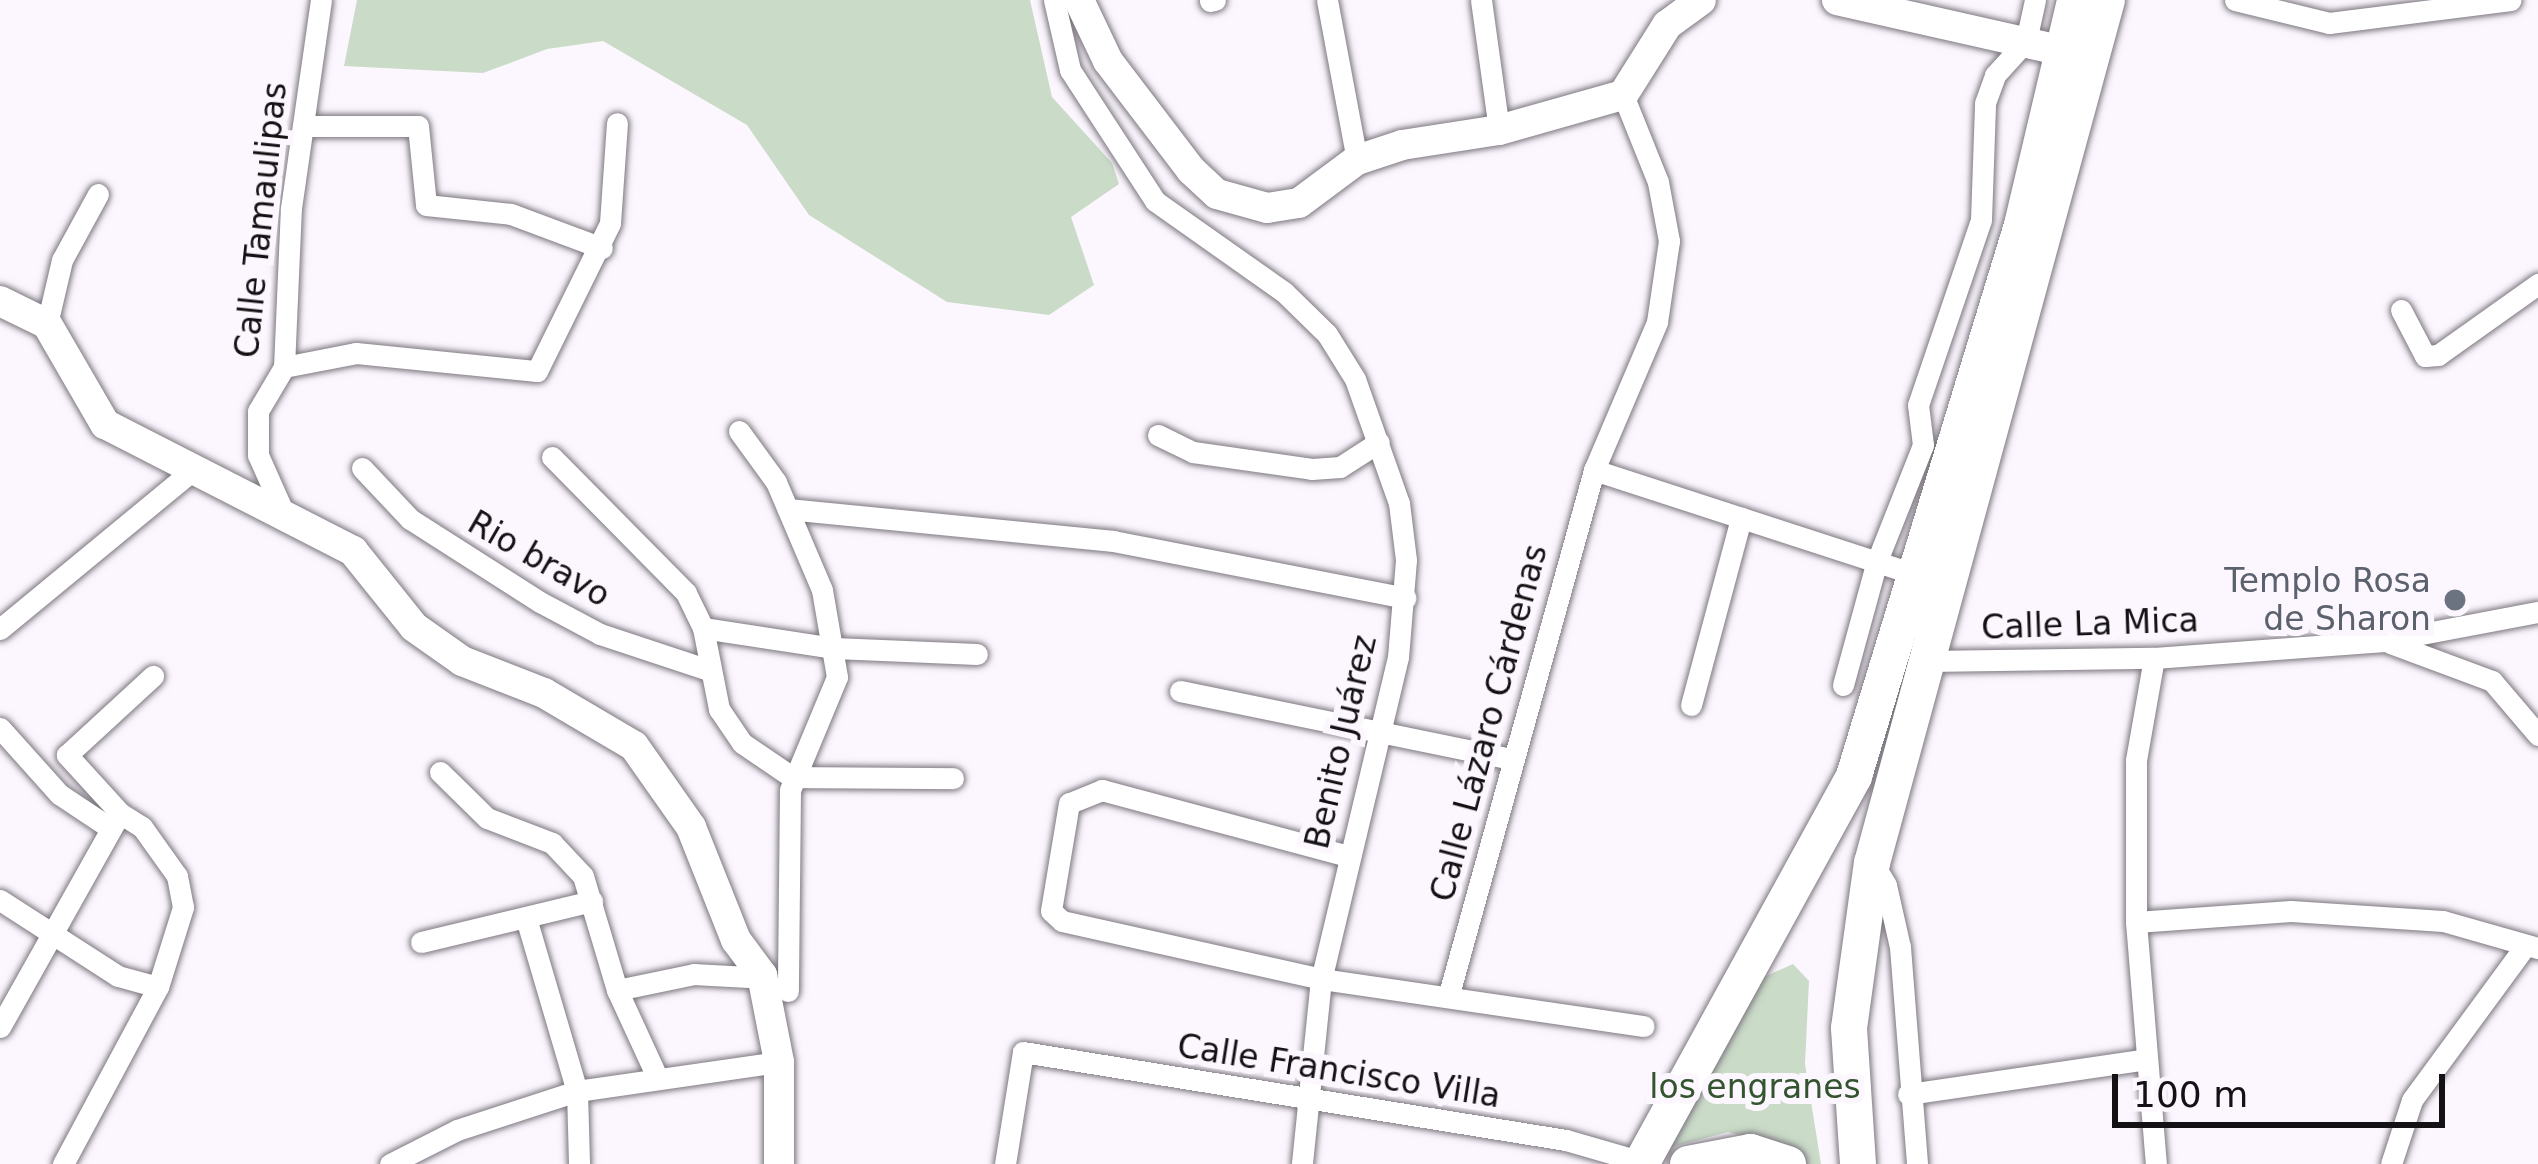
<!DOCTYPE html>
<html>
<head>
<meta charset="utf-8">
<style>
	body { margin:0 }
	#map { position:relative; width:2538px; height:1164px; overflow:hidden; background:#fcf7fe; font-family:"DejaVu Sans",sans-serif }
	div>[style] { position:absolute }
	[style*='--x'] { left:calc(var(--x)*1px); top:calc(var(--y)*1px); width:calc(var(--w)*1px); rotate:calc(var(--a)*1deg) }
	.green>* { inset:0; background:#cadbc7 }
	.roads { filter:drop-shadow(0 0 3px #7d7780) drop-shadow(0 0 3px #7d7780) }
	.street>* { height:21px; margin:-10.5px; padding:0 10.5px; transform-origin:10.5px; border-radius:10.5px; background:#fff }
	.secondary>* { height:30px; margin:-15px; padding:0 15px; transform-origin:15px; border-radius:15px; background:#fff }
	.highway>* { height:36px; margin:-18px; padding:0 18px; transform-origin:18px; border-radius:18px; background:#fff }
	.dots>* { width:33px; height:33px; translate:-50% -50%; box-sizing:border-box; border:6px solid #fcf7fe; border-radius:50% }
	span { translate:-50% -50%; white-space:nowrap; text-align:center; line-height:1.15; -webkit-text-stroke:12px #fcf7fe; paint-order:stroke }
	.street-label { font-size:33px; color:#131114 }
	.worship-label { font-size:33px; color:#5b616d }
	.right { translate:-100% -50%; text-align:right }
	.park-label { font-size:33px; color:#33542e }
	.scale { position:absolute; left:2112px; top:1074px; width:333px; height:54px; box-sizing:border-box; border:6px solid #131114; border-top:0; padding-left:15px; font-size:36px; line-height:42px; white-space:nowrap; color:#131114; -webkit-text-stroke:9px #fcf7fe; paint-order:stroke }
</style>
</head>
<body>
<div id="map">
	<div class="green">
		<i style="clip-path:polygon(357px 0,1030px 0,1052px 97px,1112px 163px,1119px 184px,1071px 217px,1094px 285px,1049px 315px,947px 302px,809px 215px,747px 125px,603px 41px,547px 49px,483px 73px,344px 66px)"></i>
		<i style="clip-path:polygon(1793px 964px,1809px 981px,1805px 1064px,1821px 1164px,1801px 1164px,1782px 1148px,1728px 1132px,1654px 1152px,1764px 977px)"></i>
	</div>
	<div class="roads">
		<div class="street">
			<i style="--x:1054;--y:0;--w:72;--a:77.1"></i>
			<i style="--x:1070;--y:70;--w:156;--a:57"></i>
			<i style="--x:1155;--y:201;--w:158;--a:35.2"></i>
			<i style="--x:1284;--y:292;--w:60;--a:44.3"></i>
			<i style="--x:1327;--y:334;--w:53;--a:58.1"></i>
			<i style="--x:1355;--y:379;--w:132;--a:70.5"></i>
			<i style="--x:1399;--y:503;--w:57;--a:83"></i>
			<i style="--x:1406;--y:560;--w:97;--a:94.7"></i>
			<i style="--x:1398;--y:657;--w:331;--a:103.4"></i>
			<i style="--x:1321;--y:979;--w:186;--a:95.9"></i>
			<i style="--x:1327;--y:0;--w:163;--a:79.4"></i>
			<i style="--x:1481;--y:0;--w:131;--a:82.1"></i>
			<i style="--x:2235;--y:0;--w:97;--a:13.7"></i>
			<i style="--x:2329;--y:23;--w:183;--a:-7.2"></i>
			<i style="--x:1210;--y:1;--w:5;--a:-11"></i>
			<i style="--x:303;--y:126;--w:115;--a:0"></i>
			<i style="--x:418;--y:126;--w:79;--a:84.2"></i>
			<i style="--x:426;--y:205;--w:85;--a:6"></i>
			<i style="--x:511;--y:214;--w:97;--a:20.5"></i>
			<i style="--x:2401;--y:310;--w:52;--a:62.4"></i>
			<i style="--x:2425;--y:356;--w:13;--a:-4"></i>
			<i style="--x:2438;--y:355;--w:123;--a:-35.4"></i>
			<i style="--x:47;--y:324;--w:66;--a:-76.8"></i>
			<i style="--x:62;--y:260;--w:75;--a:-61.4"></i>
			<i style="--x:284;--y:367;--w:73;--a:-11"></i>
			<i style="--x:356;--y:353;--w:182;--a:5.7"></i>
			<i style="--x:537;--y:371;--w:165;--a:-63.7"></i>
			<i style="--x:610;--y:223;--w:100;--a:-86"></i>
			<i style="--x:739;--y:431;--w:63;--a:54"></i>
			<i style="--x:776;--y:482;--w:117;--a:66.9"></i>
			<i style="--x:822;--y:590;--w:88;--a:80.2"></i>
			<i style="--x:837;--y:677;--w:122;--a:112.6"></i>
			<i style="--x:790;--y:790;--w:201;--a:90.6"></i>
			<i style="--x:1158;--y:435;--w:39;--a:26"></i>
			<i style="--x:1193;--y:452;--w:120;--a:8.1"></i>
			<i style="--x:1312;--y:469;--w:28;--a:-4"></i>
			<i style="--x:1340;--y:467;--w:46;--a:-32.7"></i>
			<i style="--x:552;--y:457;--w:191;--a:45.4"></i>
			<i style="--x:686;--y:593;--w:39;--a:64"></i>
			<i style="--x:703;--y:628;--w:83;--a:78.8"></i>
			<i style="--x:719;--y:709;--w:41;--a:55.9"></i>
			<i style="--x:742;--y:743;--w:60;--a:34.2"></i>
			<i style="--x:792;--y:777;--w:161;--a:0.4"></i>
			<i style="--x:362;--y:468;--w:70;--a:46.7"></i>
			<i style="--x:410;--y:519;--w:154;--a:32.6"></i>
			<i style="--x:540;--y:602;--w:68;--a:28.1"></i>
			<i style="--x:600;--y:634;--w:112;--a:18.3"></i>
			<i style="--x:1594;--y:470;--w:343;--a:18"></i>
			<i style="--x:282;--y:509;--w:59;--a:-114"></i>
			<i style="--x:258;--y:455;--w:44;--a:-90"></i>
			<i style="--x:258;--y:411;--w:51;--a:-59.4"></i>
			<i style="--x:284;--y:367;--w:159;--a:-87.5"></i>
			<i style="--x:291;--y:208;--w:210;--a:-81.8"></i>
			<i style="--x:788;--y:509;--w:327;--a:5.6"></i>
			<i style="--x:1113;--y:541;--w:298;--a:11"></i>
			<i style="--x:703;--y:628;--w:133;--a:8.7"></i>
			<i style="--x:834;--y:648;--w:143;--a:2.4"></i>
			<i style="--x:0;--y:629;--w:249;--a:-39.5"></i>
			<i style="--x:2390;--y:643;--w:109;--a:20.4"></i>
			<i style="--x:2492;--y:681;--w:71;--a:49.6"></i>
			<i style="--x:2154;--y:658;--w:104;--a:100"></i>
			<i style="--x:2136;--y:760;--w:162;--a:90"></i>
			<i style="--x:2136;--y:922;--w:243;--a:85.3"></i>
			<i style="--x:1928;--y:661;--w:226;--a:-0.8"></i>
			<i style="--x:2154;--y:658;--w:231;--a:-4.2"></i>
			<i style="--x:2384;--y:641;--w:157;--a:-10.7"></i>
			<i style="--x:1843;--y:685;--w:129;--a:-74.7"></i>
			<i style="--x:1877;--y:561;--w:125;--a:-68.4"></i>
			<i style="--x:1923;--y:445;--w:40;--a:-97.1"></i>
			<i style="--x:1918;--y:405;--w:195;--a:-71.2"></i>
			<i style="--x:1981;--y:220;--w:117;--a:-88"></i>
			<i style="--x:1985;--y:103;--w:30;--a:-70"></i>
			<i style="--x:1995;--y:75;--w:46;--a:-47.6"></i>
			<i style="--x:2026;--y:41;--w:42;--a:-77.6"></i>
			<i style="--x:1180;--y:691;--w:339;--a:11.6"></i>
			<i style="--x:1691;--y:705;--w:194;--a:-75"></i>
			<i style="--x:0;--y:728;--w:89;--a:48.2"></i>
			<i style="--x:59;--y:794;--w:61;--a:33.7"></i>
			<i style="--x:440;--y:772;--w:66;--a:44.4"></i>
			<i style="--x:487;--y:818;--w:70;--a:21"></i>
			<i style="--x:552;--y:843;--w:45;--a:46.8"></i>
			<i style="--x:583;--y:876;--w:119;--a:73.4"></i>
			<i style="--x:617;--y:990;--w:96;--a:65.3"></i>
			<i style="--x:1348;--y:856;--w:255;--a:-165"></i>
			<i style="--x:1102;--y:790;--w:35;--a:158"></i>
			<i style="--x:1069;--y:803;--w:109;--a:99.5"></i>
			<i style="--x:1051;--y:911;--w:15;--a:42"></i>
			<i style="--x:1062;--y:921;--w:265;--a:12.6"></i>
			<i style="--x:1321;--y:979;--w:326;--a:8.3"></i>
			<i style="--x:1874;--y:865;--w:23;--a:59"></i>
			<i style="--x:1886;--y:885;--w:64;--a:77.3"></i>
			<i style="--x:1900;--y:947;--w:218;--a:85.5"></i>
			<i style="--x:0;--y:900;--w:140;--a:32.8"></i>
			<i style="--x:118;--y:976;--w:41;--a:15.4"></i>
			<i style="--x:526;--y:918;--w:180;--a:73.6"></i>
			<i style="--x:577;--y:1091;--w:73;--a:88.4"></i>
			<i style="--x:2136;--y:922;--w:155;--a:-4.1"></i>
			<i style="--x:2291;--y:911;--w:152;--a:3.8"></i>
			<i style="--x:2443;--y:921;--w:99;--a:15.9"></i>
			<i style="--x:421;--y:942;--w:176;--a:-13.5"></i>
			<i style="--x:617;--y:990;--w:79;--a:-11.7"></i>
			<i style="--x:694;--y:974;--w:72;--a:3.2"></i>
			<i style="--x:1449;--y:994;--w:544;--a:-74.53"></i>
			<i style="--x:1594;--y:470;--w:161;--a:-66.9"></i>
			<i style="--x:1657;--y:322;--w:82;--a:-81.6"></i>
			<i style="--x:1669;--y:241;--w:60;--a:-100.6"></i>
			<i style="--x:1658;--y:182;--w:94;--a:-111.9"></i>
			<i style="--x:0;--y:1027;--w:245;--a:-60.7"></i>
			<i style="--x:120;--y:813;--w:79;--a:-132.4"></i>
			<i style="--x:67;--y:755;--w:117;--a:-42.6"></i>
			<i style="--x:1908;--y:1094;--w:236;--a:-8.3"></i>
			<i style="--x:63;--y:1164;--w:201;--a:-61.8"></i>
			<i style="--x:158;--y:987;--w:84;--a:-72.6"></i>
			<i style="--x:183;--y:907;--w:32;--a:-101"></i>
			<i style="--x:177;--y:876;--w:60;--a:-125.5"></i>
			<i style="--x:142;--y:827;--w:26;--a:-148"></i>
			<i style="--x:390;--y:1164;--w:75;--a:-26.9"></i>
			<i style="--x:457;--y:1130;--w:126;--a:-18"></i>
			<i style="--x:577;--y:1091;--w:204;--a:-8.2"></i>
			<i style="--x:1005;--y:1164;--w:113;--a:-80.9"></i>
			<i style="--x:1023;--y:1052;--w:550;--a:9.21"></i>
			<i style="--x:1566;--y:1140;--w:79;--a:16.1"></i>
			<i style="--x:2391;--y:1164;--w:67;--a:-71.8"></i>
			<i style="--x:2412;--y:1100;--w:187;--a:-53.7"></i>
		</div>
		<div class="secondary">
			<i style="--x:1079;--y:0;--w:68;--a:64.6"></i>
			<i style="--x:1108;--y:61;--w:137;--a:52.7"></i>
			<i style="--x:1191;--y:170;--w:35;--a:43"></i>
			<i style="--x:1217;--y:194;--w:52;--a:15.6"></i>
			<i style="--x:1267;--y:208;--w:32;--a:-9"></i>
			<i style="--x:1299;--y:203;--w:72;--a:-36.6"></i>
			<i style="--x:1357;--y:160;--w:47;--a:-18.4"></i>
			<i style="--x:1402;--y:145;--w:98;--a:-8.8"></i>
			<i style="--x:1499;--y:130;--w:129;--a:-15.8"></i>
			<i style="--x:1623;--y:95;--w:83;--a:-57.8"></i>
			<i style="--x:1667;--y:25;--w:42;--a:-36.3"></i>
			<i style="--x:1837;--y:0;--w:232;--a:12.7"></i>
			<i style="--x:0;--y:301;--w:52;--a:26.1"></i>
			<i style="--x:47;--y:324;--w:116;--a:59.9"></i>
			<i style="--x:105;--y:424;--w:279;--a:27.1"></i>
			<i style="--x:353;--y:551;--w:97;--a:51.2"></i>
			<i style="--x:414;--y:627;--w:59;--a:35.3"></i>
			<i style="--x:462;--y:661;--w:88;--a:21.3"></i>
			<i style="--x:544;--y:693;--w:104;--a:30.5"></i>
			<i style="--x:634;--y:746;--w:99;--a:54.9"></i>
			<i style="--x:691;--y:827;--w:122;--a:68.3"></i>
			<i style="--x:736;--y:940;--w:44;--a:53.4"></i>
			<i style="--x:762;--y:975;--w:89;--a:78.9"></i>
			<i style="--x:779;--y:1062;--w:102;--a:90"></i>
		</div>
		<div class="highway">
			<i style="--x:1641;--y:1164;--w:443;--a:-61.2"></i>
			<i style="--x:1854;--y:776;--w:576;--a:-73.04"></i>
			<i style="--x:2022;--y:225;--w:231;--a:-76.7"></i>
			<i style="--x:1688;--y:1164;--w:64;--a:-10.8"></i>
			<i style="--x:1751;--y:1152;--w:39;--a:18"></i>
			<i style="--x:1858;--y:1164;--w:136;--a:-93.8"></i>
			<i style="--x:1849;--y:1028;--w:167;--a:-82.1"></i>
			<i style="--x:1872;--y:863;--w:894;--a:-74.77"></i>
		</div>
	</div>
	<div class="dots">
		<i style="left:2455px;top:600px;background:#6b7280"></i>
	</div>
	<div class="street-label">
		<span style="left:261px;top:220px;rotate:-84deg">Calle Tamaulipas</span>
		<span style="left:539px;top:559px;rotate:30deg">Rio bravo</span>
		<span style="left:2090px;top:624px;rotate:-2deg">Calle La Mica</span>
		<span style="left:1489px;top:723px;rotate:-75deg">Calle Lázaro Cárdenas</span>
		<span style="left:1341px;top:742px;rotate:-77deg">Benito Juárez</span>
		<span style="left:1339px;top:1071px;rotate:9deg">Calle Francisco Villa</span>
	</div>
	<div class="worship-label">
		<span class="right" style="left:2431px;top:600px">Templo Rosa<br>de Sharon</span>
	</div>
	<div class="park-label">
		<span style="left:1755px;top:1087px">los engranes</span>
	</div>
	<div class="scale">100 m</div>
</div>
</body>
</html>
